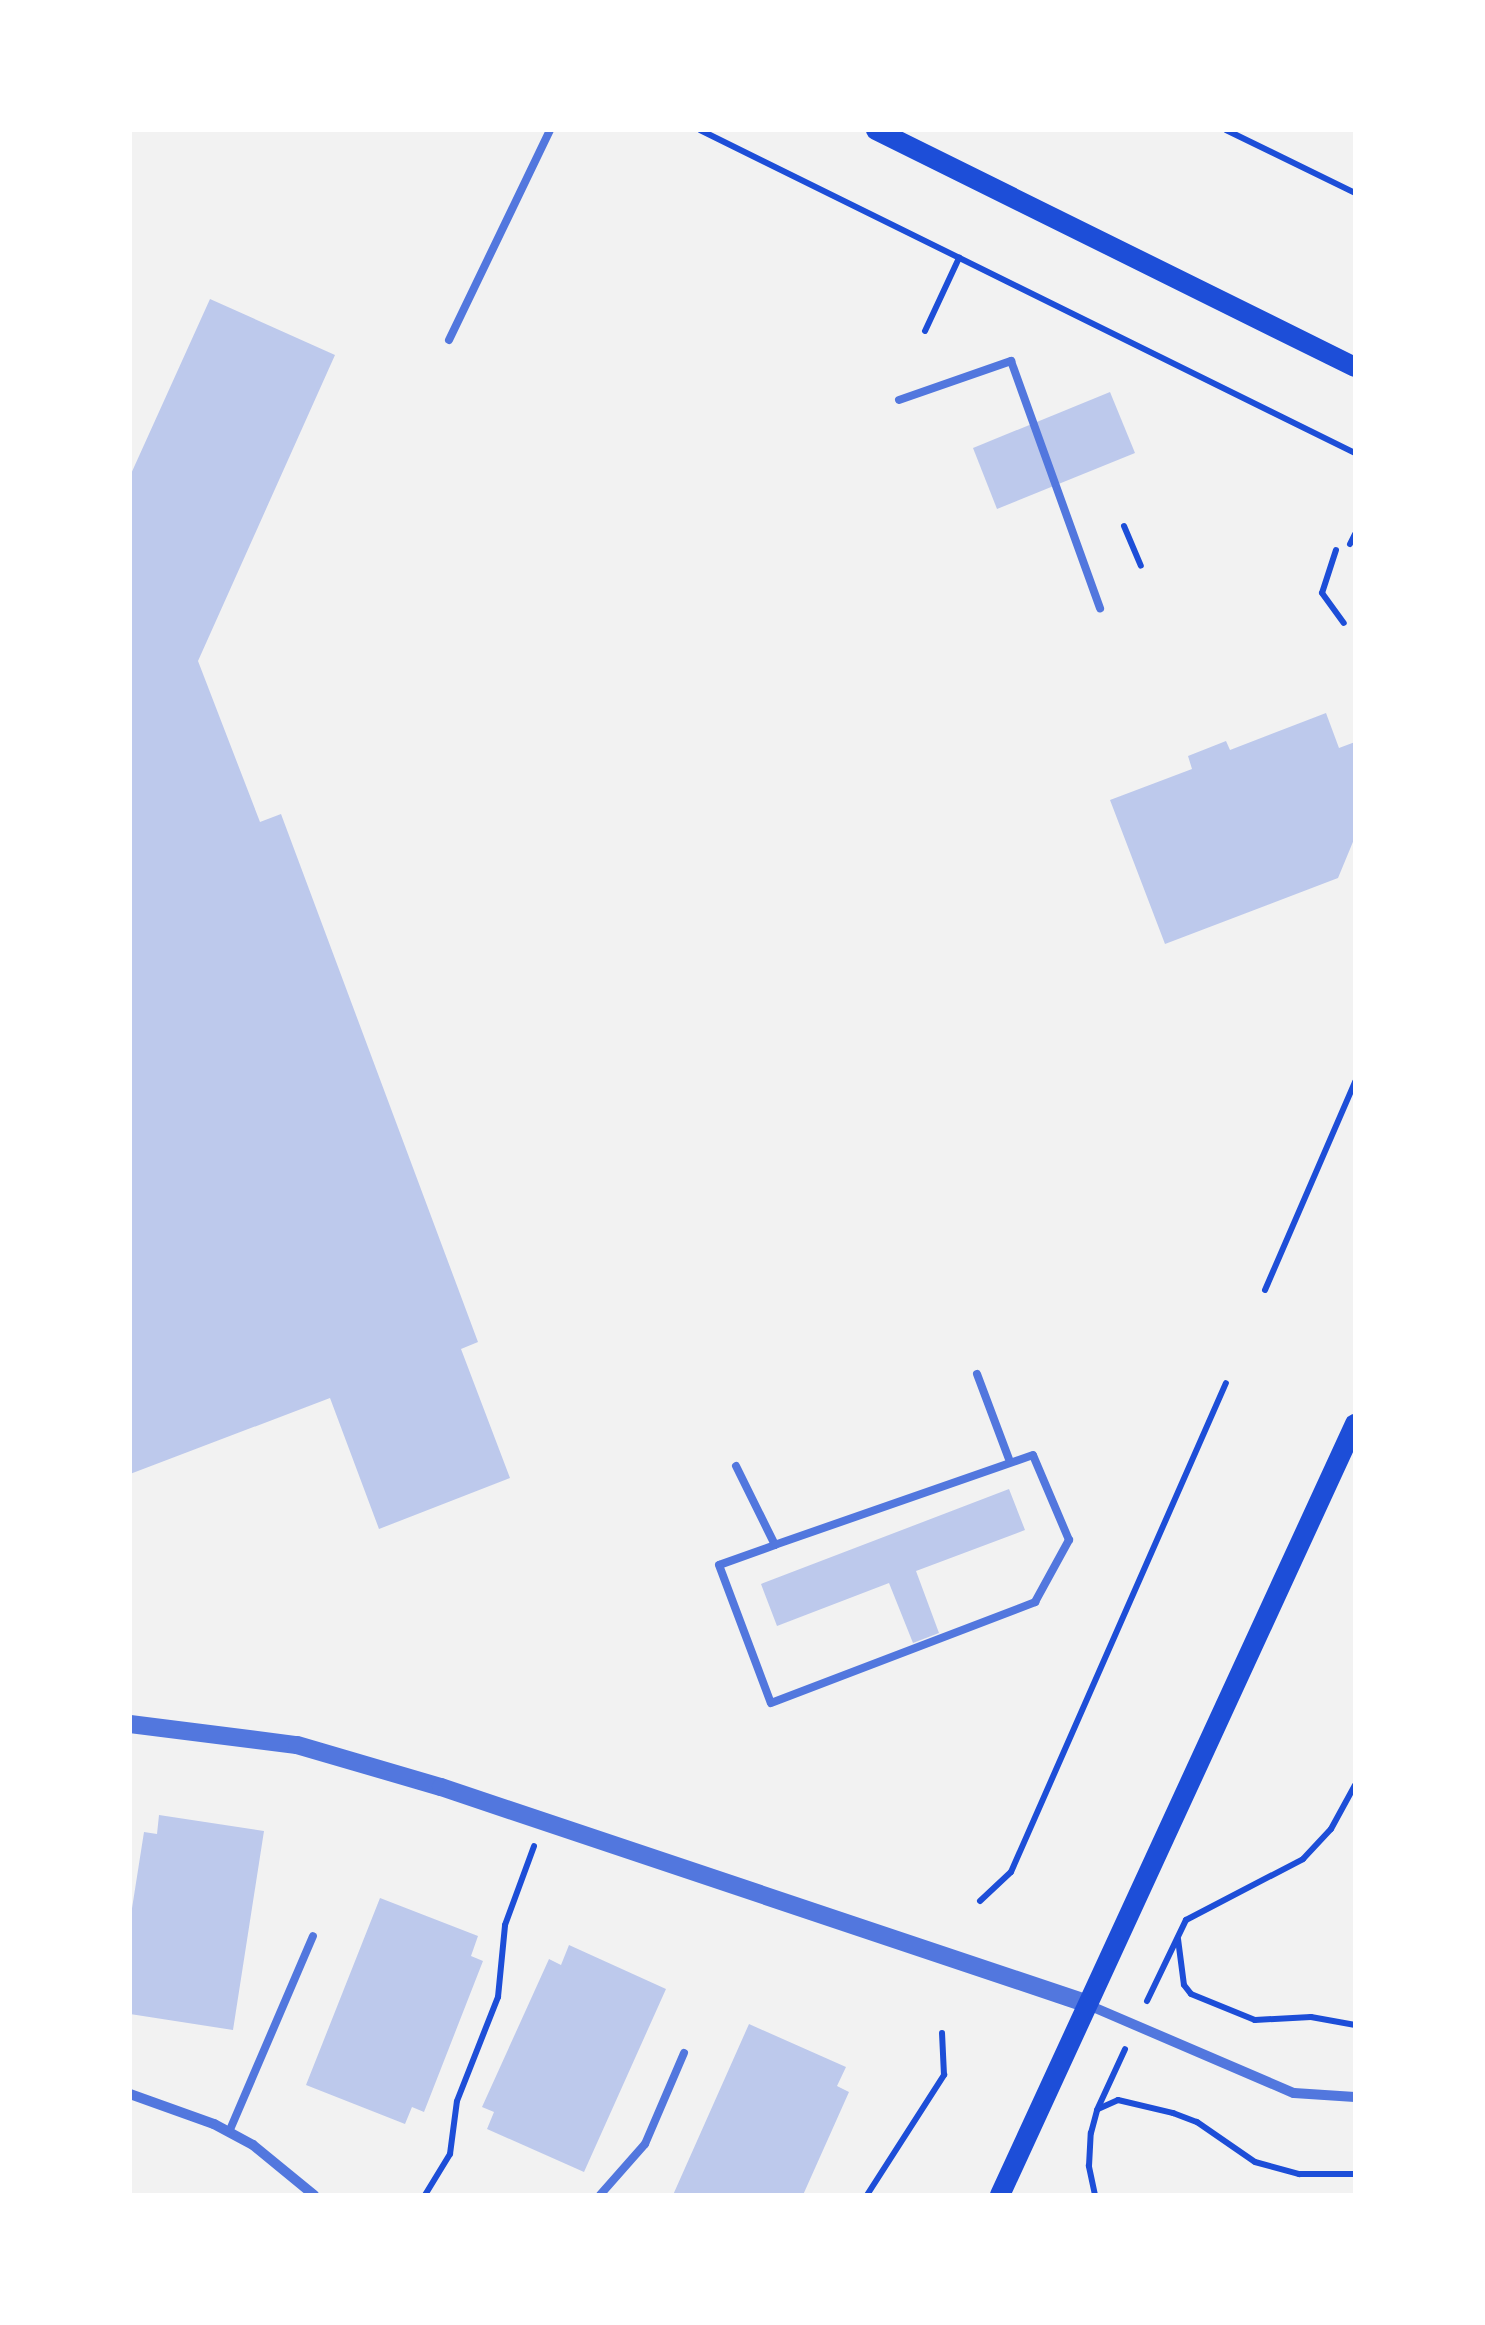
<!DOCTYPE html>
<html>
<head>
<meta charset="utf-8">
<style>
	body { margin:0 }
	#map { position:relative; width:1485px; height:2325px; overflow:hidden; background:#f2f2f2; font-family:"Zilla Slab",serif }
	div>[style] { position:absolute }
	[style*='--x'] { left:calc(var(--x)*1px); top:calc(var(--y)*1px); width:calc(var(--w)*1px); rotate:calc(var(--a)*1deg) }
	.building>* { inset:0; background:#bdc9ec }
	.path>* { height:6px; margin:-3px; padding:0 3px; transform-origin:3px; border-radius:3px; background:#1d4ed8 }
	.service>* { height:8px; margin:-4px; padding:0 4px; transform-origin:4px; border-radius:4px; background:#5277de }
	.minor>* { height:10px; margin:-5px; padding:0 5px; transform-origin:5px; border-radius:5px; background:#5277de }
	.tertiary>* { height:18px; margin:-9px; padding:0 9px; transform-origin:9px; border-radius:9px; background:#5277de }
	.secondary>* { height:20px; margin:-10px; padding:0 10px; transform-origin:10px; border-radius:10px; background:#1d4ed8 }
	span { translate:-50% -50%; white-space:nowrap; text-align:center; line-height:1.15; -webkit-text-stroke:10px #fff; paint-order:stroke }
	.frame { position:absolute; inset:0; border:132px solid #fff; pointer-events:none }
</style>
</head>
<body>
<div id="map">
	<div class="building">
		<i style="clip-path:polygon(210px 299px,335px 355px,198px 661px,260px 822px,281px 814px,478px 1342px,461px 1349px,510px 1478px,379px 1529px,330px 1398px,130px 1474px,130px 476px)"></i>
		<i style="clip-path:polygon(1110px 392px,1135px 453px,997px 509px,973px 448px)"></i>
		<i style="clip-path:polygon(1326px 713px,1339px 748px,1355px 742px,1355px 837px,1338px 878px,1165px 944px,1110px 800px,1192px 769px,1188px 756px,1226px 741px,1230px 750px)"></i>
		<i style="clip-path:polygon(1009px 1489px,1025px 1530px,916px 1571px,939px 1633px,913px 1643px,889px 1583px,777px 1626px,761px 1584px)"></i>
		<i style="clip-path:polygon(159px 1815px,264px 1831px,233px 2030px,130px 2014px,130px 1921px,144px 1832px,157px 1834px)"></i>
		<i style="clip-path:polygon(380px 1898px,478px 1936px,471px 1956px,483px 1961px,424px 2112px,412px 2107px,405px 2124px,306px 2085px)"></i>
		<i style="clip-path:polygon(569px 1945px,666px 1989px,584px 2172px,487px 2129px,494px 2112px,482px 2107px,549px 1959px,561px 1965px)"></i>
		<i style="clip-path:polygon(749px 2024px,846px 2067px,837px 2086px,849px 2092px,803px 2195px,673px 2195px)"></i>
	</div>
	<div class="path">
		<i style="--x:700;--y:130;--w:730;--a:26.25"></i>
		<i style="--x:1226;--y:130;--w:144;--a:26"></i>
		<i style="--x:925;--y:331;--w:81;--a:-65"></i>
		<i style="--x:1124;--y:526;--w:43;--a:67"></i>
		<i style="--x:1350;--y:544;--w:11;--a:-63"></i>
		<i style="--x:1336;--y:550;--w:45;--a:108"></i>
		<i style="--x:1322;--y:593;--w:37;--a:54"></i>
		<i style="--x:1265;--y:1290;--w:227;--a:-66.6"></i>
		<i style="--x:980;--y:1901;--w:42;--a:-43.1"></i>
		<i style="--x:1011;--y:1872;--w:534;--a:-66.27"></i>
		<i style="--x:1178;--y:1939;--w:46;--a:82.6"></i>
		<i style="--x:1184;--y:1985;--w:11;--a:52"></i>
		<i style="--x:1191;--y:1994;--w:69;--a:22.1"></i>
		<i style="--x:1255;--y:2020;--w:56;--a:-3.1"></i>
		<i style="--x:1311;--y:2017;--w:45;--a:10.3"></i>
		<i style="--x:1147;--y:2001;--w:90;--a:-64.3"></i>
		<i style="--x:1186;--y:1920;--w:132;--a:-27.5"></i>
		<i style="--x:1303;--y:1859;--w:41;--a:-47"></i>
		<i style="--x:1331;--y:1829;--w:50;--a:-61.4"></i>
		<i style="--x:1098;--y:2109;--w:22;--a:-24"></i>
		<i style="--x:1118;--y:2100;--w:57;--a:13.3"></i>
		<i style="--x:1173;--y:2113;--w:26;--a:21"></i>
		<i style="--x:1197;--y:2122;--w:70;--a:34.6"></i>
		<i style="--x:1255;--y:2162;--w:46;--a:15.3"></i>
		<i style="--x:1299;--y:2174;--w:56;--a:0"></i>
		<i style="--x:425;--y:2195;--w:48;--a:-58.6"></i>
		<i style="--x:450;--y:2154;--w:53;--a:-82.5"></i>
		<i style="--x:457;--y:2101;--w:112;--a:-68.5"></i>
		<i style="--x:498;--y:1997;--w:72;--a:-84.4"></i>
		<i style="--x:505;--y:1925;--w:84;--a:-69.8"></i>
		<i style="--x:867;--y:2195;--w:143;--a:-57.3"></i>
		<i style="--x:944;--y:2075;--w:42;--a:-92.7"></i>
		<i style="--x:1095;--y:2195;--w:30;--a:-102"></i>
		<i style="--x:1089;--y:2166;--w:33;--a:-87"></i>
		<i style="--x:1091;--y:2133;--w:24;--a:-75"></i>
		<i style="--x:1097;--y:2110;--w:67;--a:-65.3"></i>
	</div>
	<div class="service">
		<i style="--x:449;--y:340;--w:233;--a:-64.3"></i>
		<i style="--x:899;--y:400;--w:119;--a:-19.2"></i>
		<i style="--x:1011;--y:361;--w:263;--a:70.2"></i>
		<i style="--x:977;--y:1374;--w:94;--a:69.4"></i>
		<i style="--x:736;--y:1466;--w:88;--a:63.7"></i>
		<i style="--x:775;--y:1545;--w:59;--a:160.3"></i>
		<i style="--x:719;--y:1565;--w:147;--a:69.4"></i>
		<i style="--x:771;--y:1703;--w:283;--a:-20.9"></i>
		<i style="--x:1035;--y:1602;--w:71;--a:-61.3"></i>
		<i style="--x:1069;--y:1540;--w:92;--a:-113"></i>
		<i style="--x:1033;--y:1455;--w:273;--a:160.8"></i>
		<i style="--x:229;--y:2132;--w:213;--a:-66.8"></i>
		<i style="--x:600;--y:2195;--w:68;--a:-48.6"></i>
		<i style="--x:645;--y:2144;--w:99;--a:-66.8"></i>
	</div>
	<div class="minor">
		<i style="--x:1086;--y:2004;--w:226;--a:23.2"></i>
		<i style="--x:1294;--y:2093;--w:61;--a:3.8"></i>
		<i style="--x:130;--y:2094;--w:89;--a:19.7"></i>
		<i style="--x:214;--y:2124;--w:44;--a:28.3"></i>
		<i style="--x:253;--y:2145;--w:79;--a:39.3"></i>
	</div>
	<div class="tertiary">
		<i style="--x:130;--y:1724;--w:168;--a:7.2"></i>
		<i style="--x:297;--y:1745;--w:150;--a:16.3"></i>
		<i style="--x:441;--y:1787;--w:679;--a:18.54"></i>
	</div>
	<div class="secondary">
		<i style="--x:876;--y:130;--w:534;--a:26.33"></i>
		<i style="--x:1000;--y:2195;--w:849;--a:-65.28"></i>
	</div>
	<div class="frame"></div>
</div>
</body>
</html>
